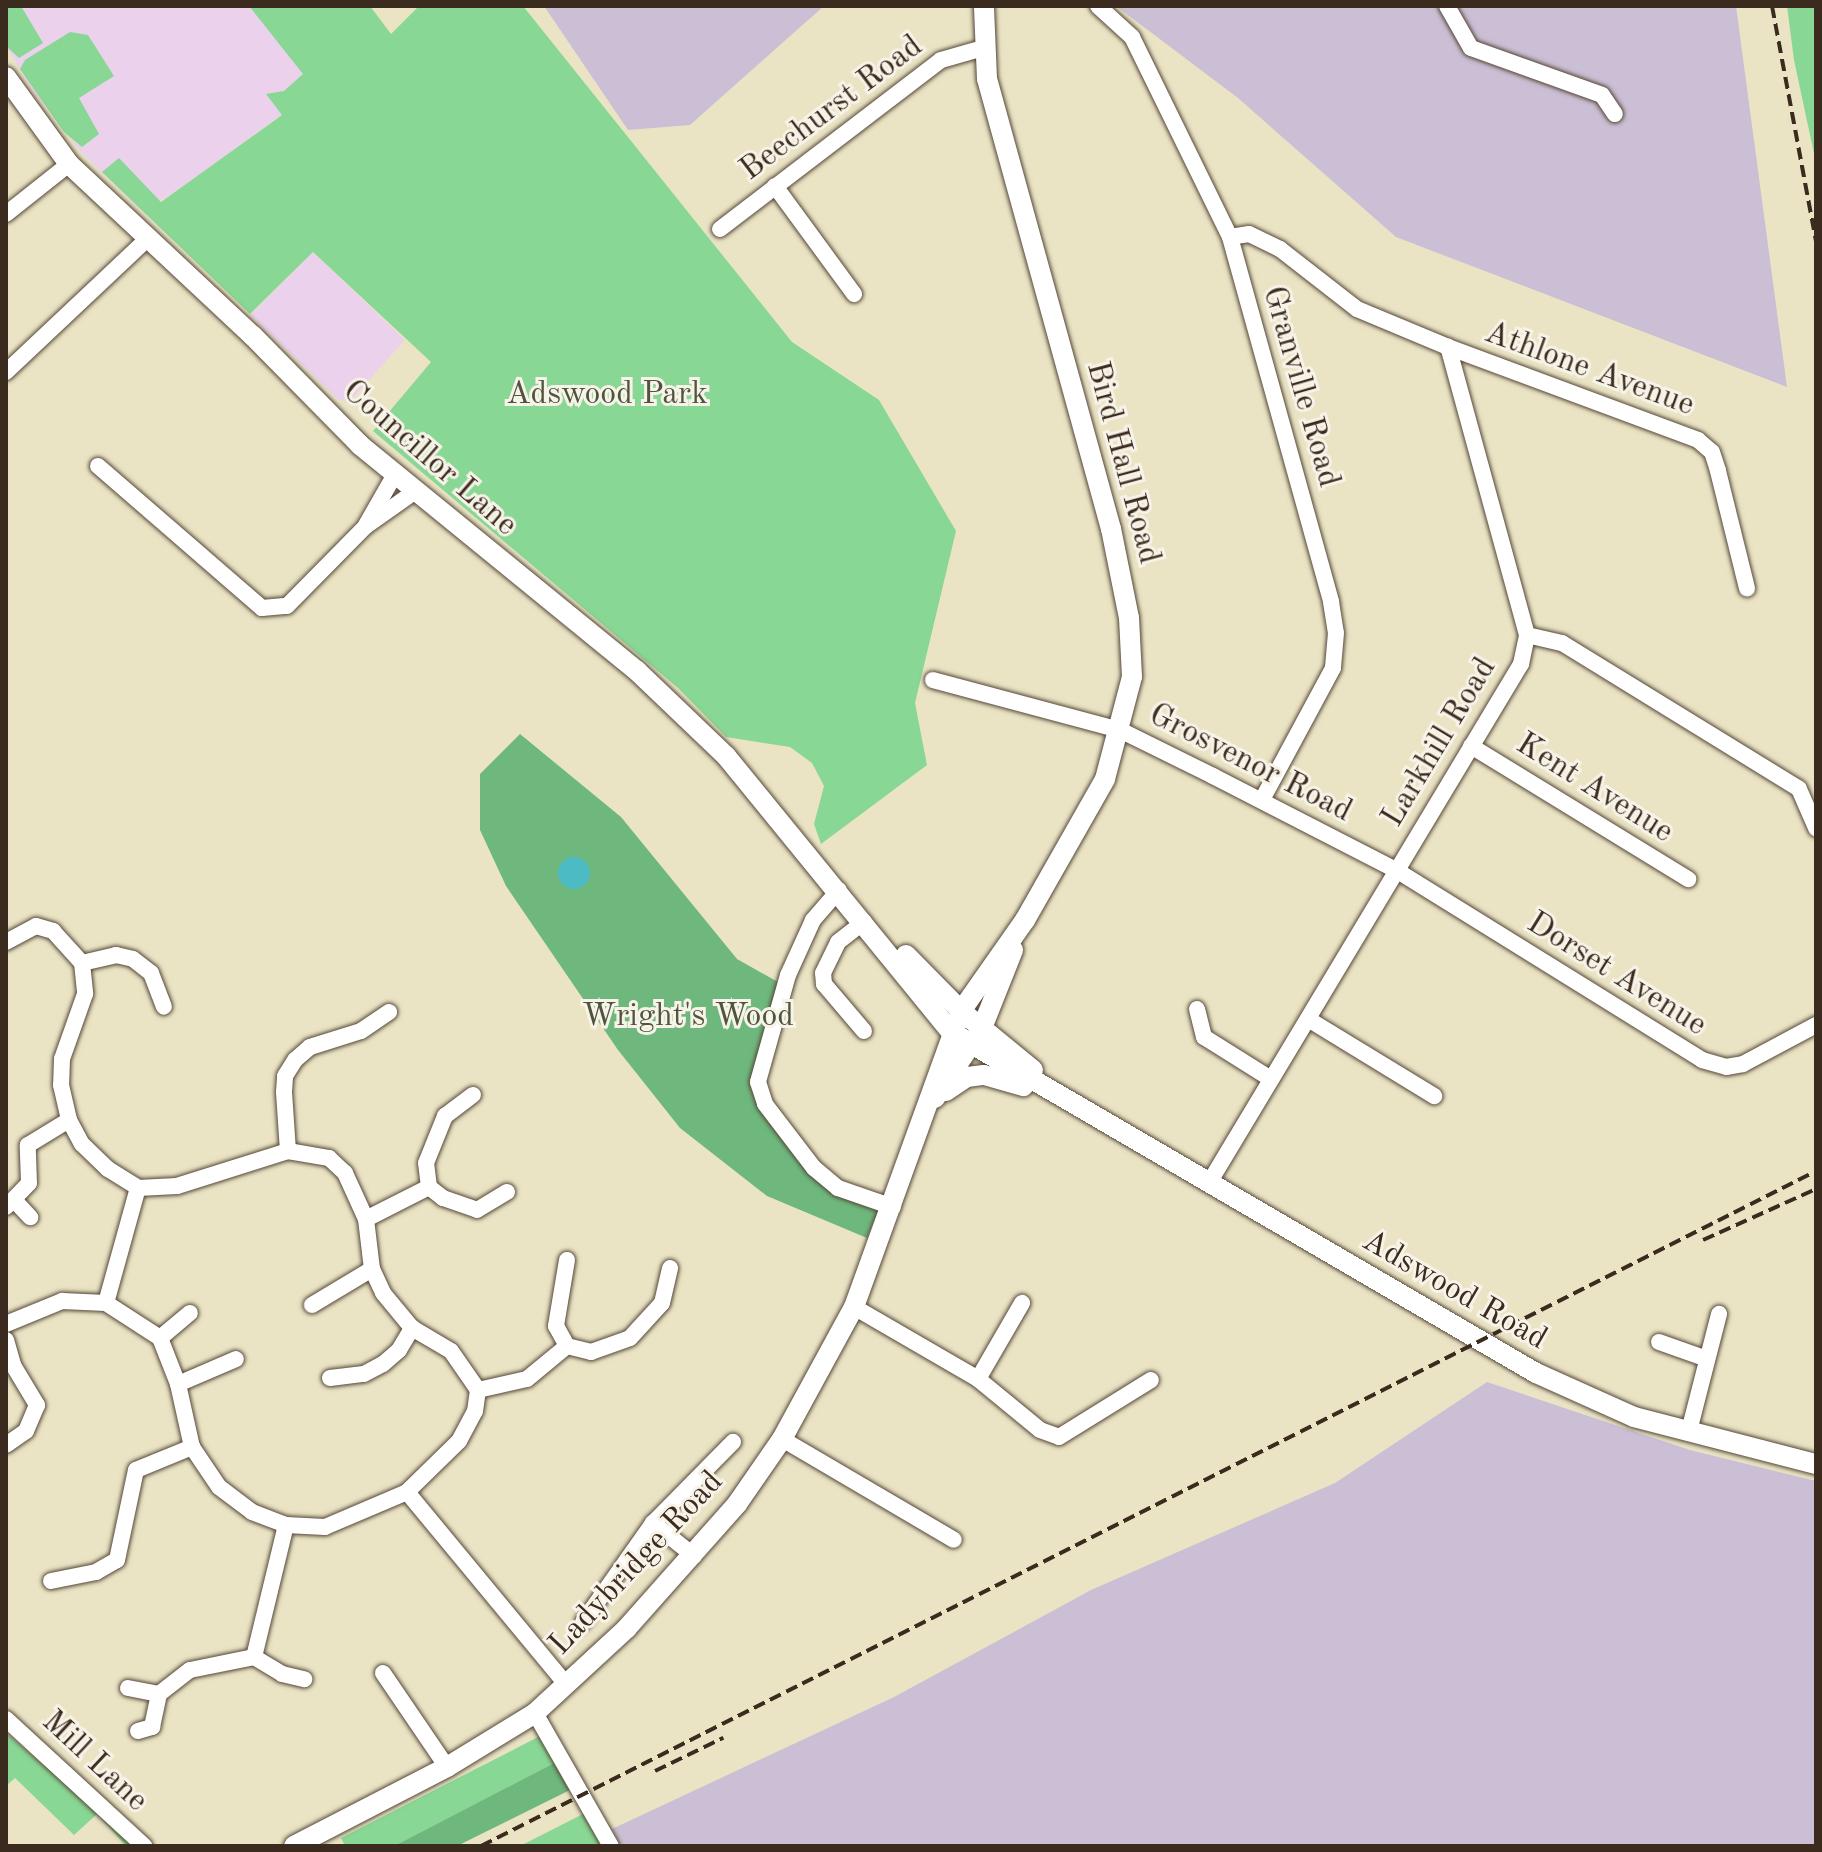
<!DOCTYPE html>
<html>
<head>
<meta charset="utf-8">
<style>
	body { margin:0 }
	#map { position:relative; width:1822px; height:1852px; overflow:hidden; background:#eae4c5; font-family:"Old Standard TT",serif }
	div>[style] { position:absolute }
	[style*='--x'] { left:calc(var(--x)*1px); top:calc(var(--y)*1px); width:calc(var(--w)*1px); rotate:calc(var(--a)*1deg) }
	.built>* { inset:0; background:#ebd1eb }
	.industrial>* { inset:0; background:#cbbfd5 }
	.green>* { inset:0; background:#89d795 }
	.forest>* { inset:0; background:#6eb87e }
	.water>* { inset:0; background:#4dbbc4 }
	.round { border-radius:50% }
	.roads { filter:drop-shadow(0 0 2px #554637) drop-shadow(0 0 2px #554637) }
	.minor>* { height:16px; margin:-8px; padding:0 8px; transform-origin:8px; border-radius:8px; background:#fff }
	.tertiary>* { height:20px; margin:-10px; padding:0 10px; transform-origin:10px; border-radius:10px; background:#fff }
	.rail>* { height:4px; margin-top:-2px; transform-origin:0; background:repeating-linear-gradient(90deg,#3b2a1e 0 12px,transparent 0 18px) }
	span { translate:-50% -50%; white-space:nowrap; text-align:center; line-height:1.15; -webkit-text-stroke:6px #f7f3e8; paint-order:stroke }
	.street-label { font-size:32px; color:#3b2a1e }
	.park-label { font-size:32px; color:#4e553c }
	.frame { position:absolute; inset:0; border:8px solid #3b2a1e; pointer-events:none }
</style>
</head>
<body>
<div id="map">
	<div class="built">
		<i style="clip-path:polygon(6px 6px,370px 6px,391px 35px,174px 193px,141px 210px,81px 152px,33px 91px,6px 46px)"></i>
		<i style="clip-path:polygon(313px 252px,405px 340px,350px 401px,339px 400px,250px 315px)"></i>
	</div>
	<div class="industrial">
		<i style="clip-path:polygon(544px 6px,824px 6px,690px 125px,628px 130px)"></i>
		<i style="clip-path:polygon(1116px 6px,1736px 6px,1787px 387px,1396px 237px,1238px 98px)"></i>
		<i style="clip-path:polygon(1487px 1382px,1690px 1450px,1816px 1481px,1816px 1846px,621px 1846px,612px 1829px,894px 1697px,1091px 1590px,1335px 1483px)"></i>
	</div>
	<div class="green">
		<i style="clip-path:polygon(6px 6px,21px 6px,43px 43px,19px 58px,6px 46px)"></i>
		<i style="clip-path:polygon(249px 6px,370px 6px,391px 34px,419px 6px,523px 6px,792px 342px,879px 400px,956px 531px,915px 703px,927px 765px,821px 844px,814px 824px,824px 786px,812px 763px,790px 747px,726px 737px,678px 688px,373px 431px,431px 362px,313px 252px,250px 314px,102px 172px,119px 158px,161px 202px,282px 115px,266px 94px,284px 91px,303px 74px)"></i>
		<i style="clip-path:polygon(1787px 6px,1816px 6px,1816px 163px,1794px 60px)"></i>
		<i style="clip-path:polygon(70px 32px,88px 35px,114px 76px,79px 98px,99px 134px,82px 147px,64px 132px,20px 69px,25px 60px)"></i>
		<i style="clip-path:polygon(6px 1733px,113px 1825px,134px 1846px,126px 1846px,97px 1814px,74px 1835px,15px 1778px,6px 1786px)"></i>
		<i style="clip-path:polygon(540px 1736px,556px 1762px,394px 1846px,345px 1846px,341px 1838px)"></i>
		<i style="clip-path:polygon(585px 1813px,602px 1846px,520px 1846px)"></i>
	</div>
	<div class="forest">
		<i style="clip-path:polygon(520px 734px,621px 817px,737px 959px,778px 982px,750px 1086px,761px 1110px,811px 1174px,879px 1209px,867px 1238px,767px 1196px,680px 1128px,618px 1050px,506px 886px,480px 830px,480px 774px)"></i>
		<i style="clip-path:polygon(556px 1762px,572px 1789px,457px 1846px,394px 1846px)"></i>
	</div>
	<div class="water">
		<i class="round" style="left:558px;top:857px;width:32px;height:32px"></i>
	</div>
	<div class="roads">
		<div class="minor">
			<i style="--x:1098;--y:6;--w:46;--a:42.4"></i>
			<i style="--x:1132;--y:37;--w:223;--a:63.9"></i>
			<i style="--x:1230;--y:237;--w:379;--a:74.5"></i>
			<i style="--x:1331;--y:602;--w:31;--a:81"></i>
			<i style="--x:1336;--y:633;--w:35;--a:95"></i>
			<i style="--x:1333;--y:668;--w:150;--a:118.3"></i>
			<i style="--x:1447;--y:6;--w:48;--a:60.3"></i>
			<i style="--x:1471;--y:48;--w:139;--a:19.7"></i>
			<i style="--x:1602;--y:95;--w:23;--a:56"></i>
			<i style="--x:775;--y:186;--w:134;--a:53.8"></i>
			<i style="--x:6;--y:214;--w:80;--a:-38.4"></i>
			<i style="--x:720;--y:229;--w:278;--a:-37.4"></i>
			<i style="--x:941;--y:60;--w:44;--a:-15.9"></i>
			<i style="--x:1448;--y:347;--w:267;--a:20.4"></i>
			<i style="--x:1698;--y:440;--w:18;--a:41"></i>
			<i style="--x:1712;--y:452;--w:20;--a:72"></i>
			<i style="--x:1718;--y:471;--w:121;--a:76.1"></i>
			<i style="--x:6;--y:372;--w:194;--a:-43.3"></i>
			<i style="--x:98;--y:466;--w:217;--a:40.9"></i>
			<i style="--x:262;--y:608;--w:25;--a:-5"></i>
			<i style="--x:287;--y:606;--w:112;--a:-45.4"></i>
			<i style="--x:366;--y:526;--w:59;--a:-35.3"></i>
			<i style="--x:366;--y:525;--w:56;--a:-60.3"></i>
			<i style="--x:1527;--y:635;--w:36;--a:13"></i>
			<i style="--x:1562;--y:643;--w:278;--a:31.6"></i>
			<i style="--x:1799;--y:789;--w:43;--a:66.4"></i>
			<i style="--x:933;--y:680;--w:194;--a:15"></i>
			<i style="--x:1120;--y:730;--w:104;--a:26.3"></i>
			<i style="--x:1213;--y:776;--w:206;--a:27.2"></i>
			<i style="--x:1396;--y:870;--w:360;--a:31.8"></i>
			<i style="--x:1702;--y:1060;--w:25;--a:16"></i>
			<i style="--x:1726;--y:1067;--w:17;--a:-10"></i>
			<i style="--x:1743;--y:1064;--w:83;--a:-28.1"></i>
			<i style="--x:1471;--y:746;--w:255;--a:31.5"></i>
			<i style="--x:839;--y:890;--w:40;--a:131"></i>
			<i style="--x:813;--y:920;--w:60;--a:114.4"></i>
			<i style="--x:788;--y:975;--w:111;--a:105.7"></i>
			<i style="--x:758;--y:1082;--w:23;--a:72"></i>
			<i style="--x:765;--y:1104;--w:81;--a:52.6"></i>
			<i style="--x:814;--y:1168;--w:31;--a:40"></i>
			<i style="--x:838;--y:1188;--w:58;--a:19.1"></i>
			<i style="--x:6;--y:942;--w:34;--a:-28"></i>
			<i style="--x:36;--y:926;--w:18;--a:16"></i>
			<i style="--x:53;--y:931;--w:43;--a:47.8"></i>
			<i style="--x:82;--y:963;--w:31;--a:84"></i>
			<i style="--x:85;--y:994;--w:69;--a:109.5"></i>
			<i style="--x:62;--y:1059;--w:26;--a:92"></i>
			<i style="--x:61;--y:1085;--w:36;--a:77"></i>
			<i style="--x:69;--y:1120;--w:27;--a:62"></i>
			<i style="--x:82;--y:1144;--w:36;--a:44"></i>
			<i style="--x:108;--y:1169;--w:36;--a:32"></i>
			<i style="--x:138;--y:1188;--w:39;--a:-3"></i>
			<i style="--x:177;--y:1186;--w:116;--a:-17.5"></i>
			<i style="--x:288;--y:1151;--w:42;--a:9.7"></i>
			<i style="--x:329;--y:1158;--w:22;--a:43"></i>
			<i style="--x:345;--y:1173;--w:51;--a:65.5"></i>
			<i style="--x:366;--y:1219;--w:50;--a:83.2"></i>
			<i style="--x:372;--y:1269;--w:26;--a:65"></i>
			<i style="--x:383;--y:1293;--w:45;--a:50.4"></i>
			<i style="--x:412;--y:1328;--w:45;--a:30.5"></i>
			<i style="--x:451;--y:1351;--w:47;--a:55.3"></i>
			<i style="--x:478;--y:1390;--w:21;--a:98"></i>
			<i style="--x:475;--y:1411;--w:34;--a:118"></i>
			<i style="--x:459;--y:1441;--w:73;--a:135.6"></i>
			<i style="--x:82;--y:963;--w:35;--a:-13"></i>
			<i style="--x:116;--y:955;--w:17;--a:13"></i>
			<i style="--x:133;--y:959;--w:23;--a:38"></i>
			<i style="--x:151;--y:973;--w:36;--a:69"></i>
			<i style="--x:1197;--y:1009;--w:29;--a:76"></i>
			<i style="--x:1204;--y:1037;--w:79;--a:32.1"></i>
			<i style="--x:1308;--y:1019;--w:148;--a:31.4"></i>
			<i style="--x:864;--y:1031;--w:62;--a:-130.4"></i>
			<i style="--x:824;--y:984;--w:11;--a:-95"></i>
			<i style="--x:823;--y:973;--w:34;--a:-64"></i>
			<i style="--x:838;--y:942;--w:33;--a:-38"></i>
			<i style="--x:288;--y:1151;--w:59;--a:-93.9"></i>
			<i style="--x:284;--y:1092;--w:16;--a:-86"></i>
			<i style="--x:285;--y:1076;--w:19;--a:-58"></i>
			<i style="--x:295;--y:1060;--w:20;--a:-41"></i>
			<i style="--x:310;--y:1047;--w:53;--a:-17.4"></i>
			<i style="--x:361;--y:1031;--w:34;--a:-34"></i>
			<i style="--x:1209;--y:1183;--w:606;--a:-58.99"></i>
			<i style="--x:1521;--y:664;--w:30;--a:-78"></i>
			<i style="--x:1527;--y:635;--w:299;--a:-105.3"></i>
			<i style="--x:1448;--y:347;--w:99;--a:-157.3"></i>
			<i style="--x:1357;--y:309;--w:98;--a:-142.1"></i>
			<i style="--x:1280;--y:249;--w:34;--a:-154"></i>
			<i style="--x:1249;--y:234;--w:19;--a:171"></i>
			<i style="--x:429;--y:1187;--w:18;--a:38"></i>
			<i style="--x:443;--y:1198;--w:36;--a:19"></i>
			<i style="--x:477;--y:1210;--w:35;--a:-31"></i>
			<i style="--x:16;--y:1202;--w:21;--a:47"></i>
			<i style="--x:6;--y:1207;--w:33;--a:-46"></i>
			<i style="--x:29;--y:1183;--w:38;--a:-92"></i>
			<i style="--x:28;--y:1145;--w:48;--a:-31.4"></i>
			<i style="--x:366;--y:1219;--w:71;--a:-26.9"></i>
			<i style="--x:429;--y:1187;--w:24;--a:-97"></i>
			<i style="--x:426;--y:1163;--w:51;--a:-68"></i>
			<i style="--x:445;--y:1116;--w:35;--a:-37"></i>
			<i style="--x:567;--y:1260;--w:67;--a:99.5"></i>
			<i style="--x:556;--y:1326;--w:23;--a:61"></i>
			<i style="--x:106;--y:1303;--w:119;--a:-74.5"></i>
			<i style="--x:312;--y:1305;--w:70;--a:-31"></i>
			<i style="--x:854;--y:1307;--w:143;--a:30.1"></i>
			<i style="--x:978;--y:1379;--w:80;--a:39.4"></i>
			<i style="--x:1040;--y:1430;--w:20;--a:20"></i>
			<i style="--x:1059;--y:1437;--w:108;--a:-31.8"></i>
			<i style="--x:6;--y:1324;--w:61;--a:-22.3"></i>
			<i style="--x:62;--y:1301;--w:44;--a:2.6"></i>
			<i style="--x:106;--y:1303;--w:64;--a:32.9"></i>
			<i style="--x:160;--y:1338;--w:49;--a:68.6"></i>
			<i style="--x:178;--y:1384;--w:65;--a:77.5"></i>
			<i style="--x:192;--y:1447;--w:48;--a:56"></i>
			<i style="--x:219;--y:1487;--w:41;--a:37.1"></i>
			<i style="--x:252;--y:1512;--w:36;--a:21"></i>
			<i style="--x:286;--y:1525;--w:39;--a:3"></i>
			<i style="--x:325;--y:1527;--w:89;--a:-23.1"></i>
			<i style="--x:407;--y:1492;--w:249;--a:50.4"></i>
			<i style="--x:160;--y:1338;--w:39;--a:-40"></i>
			<i style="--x:6;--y:1340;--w:26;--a:74"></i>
			<i style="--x:13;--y:1365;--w:47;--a:59"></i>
			<i style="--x:37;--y:1405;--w:28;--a:113"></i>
			<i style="--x:26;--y:1431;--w:24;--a:145"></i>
			<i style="--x:1659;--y:1342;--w:51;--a:19.5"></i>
			<i style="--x:330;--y:1378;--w:34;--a:-7"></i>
			<i style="--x:364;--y:1374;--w:21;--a:-28"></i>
			<i style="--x:383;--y:1364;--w:21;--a:-41"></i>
			<i style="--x:399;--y:1350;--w:26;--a:-59"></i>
			<i style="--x:978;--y:1379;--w:88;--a:-59.9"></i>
			<i style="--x:178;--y:1384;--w:63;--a:-23.3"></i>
			<i style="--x:478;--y:1390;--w:50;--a:-12.7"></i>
			<i style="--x:527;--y:1379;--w:52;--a:-39.5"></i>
			<i style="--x:567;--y:1346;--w:25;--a:14"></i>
			<i style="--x:591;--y:1352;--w:41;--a:-19.7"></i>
			<i style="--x:630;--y:1338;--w:47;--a:-47.6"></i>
			<i style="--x:662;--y:1303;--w:36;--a:-77"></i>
			<i style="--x:1689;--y:1431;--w:121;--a:-75.6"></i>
			<i style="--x:782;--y:1439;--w:199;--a:30.4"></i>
			<i style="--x:694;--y:1556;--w:53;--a:-141.2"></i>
			<i style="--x:653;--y:1523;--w:114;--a:-45.4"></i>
			<i style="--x:51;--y:1581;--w:46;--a:-11.3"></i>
			<i style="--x:96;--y:1572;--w:24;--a:-30"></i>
			<i style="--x:117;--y:1560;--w:92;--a:-78.1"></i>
			<i style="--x:136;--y:1470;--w:61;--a:-22.3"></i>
			<i style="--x:583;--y:1622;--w:121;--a:-54.7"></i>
			<i style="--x:254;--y:1657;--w:33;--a:31"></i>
			<i style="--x:282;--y:1674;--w:23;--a:13"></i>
			<i style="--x:383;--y:1673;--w:114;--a:55.8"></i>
			<i style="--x:128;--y:1688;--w:32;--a:11"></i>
			<i style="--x:159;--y:1694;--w:39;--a:-38"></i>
			<i style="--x:190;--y:1670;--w:65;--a:-11.5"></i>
			<i style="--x:254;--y:1657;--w:136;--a:-76.4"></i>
			<i style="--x:535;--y:1713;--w:153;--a:60.3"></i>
			<i style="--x:6;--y:1719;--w:188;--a:42.6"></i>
			<i style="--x:138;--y:1731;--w:15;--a:-16"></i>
			<i style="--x:152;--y:1727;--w:34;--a:-78"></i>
		</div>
		<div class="tertiary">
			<i style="--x:6;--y:77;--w:107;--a:54.1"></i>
			<i style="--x:69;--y:164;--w:252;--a:43.1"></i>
			<i style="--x:253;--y:336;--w:153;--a:45.5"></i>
			<i style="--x:360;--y:445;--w:357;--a:39.2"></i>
			<i style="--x:637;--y:671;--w:123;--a:43.7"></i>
			<i style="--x:726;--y:756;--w:356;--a:50.8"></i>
			<i style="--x:951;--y:1032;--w:677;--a:30.24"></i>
			<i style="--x:1536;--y:1373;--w:107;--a:24.2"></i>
			<i style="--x:1634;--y:1417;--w:188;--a:14.5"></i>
			<i style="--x:906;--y:955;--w:78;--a:45.5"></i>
			<i style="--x:961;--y:1011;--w:93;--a:39.3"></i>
			<i style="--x:946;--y:1091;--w:25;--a:-34"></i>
			<i style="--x:967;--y:1077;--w:17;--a:-7"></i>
			<i style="--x:984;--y:1075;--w:41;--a:15.8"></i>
			<i style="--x:935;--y:1098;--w:84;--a:-56.1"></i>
			<i style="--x:982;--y:1028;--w:84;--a:-68.3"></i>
			<i style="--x:294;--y:1846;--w:172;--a:-27.3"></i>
			<i style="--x:447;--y:1767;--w:103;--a:-31.5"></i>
			<i style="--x:535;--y:1713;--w:125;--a:-42.7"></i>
			<i style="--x:627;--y:1628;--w:166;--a:-48.4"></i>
			<i style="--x:737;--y:1504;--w:79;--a:-55.3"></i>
			<i style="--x:782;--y:1439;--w:150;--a:-61.4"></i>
			<i style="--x:854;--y:1307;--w:315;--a:-70.1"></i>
			<i style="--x:961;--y:1011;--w:111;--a:-54.9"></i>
			<i style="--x:1025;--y:920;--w:162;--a:-60.4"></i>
			<i style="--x:1105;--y:779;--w:106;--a:-75.2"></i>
			<i style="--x:1132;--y:677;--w:59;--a:-92.9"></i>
			<i style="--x:1129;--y:618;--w:91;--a:-101.4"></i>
			<i style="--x:1111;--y:529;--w:467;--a:-105.4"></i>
			<i style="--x:987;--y:79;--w:73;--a:-92.4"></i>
		</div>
	</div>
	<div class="rail">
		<i style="--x:1772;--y:6;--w:240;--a:79.4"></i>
		<i style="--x:1703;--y:1240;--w:124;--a:-24.3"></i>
		<i style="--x:655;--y:1771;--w:76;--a:-25.9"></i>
		<i style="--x:481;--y:1846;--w:1496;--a:-26.82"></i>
	</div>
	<div class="street-label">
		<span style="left:832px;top:109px;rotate:-37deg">Beechurst Road</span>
		<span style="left:1589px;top:370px;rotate:20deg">Athlone Avenue</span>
		<span style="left:1300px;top:387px;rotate:74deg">Granville Road</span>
		<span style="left:429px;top:459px;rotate:41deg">Councillor Lane</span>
		<span style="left:1122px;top:463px;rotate:75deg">Bird Hall Road</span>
		<span style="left:1440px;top:743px;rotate:-59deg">Larkhill Road</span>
		<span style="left:1250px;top:764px;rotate:27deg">Grosvenor Road</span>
		<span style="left:1594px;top:789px;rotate:32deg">Kent Avenue</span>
		<span style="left:1616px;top:975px;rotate:32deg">Dorset Avenue</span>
		<span style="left:1454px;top:1291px;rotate:30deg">Adswood Road</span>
		<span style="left:637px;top:1564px;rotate:-47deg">Ladybridge Road</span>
		<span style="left:94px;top:1762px;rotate:43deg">Mill Lane</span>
	</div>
	<div class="park-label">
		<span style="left:607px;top:395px">Adswood Park</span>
		<span style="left:688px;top:1017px">Wright's Wood</span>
	</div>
	<div class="frame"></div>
</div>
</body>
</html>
